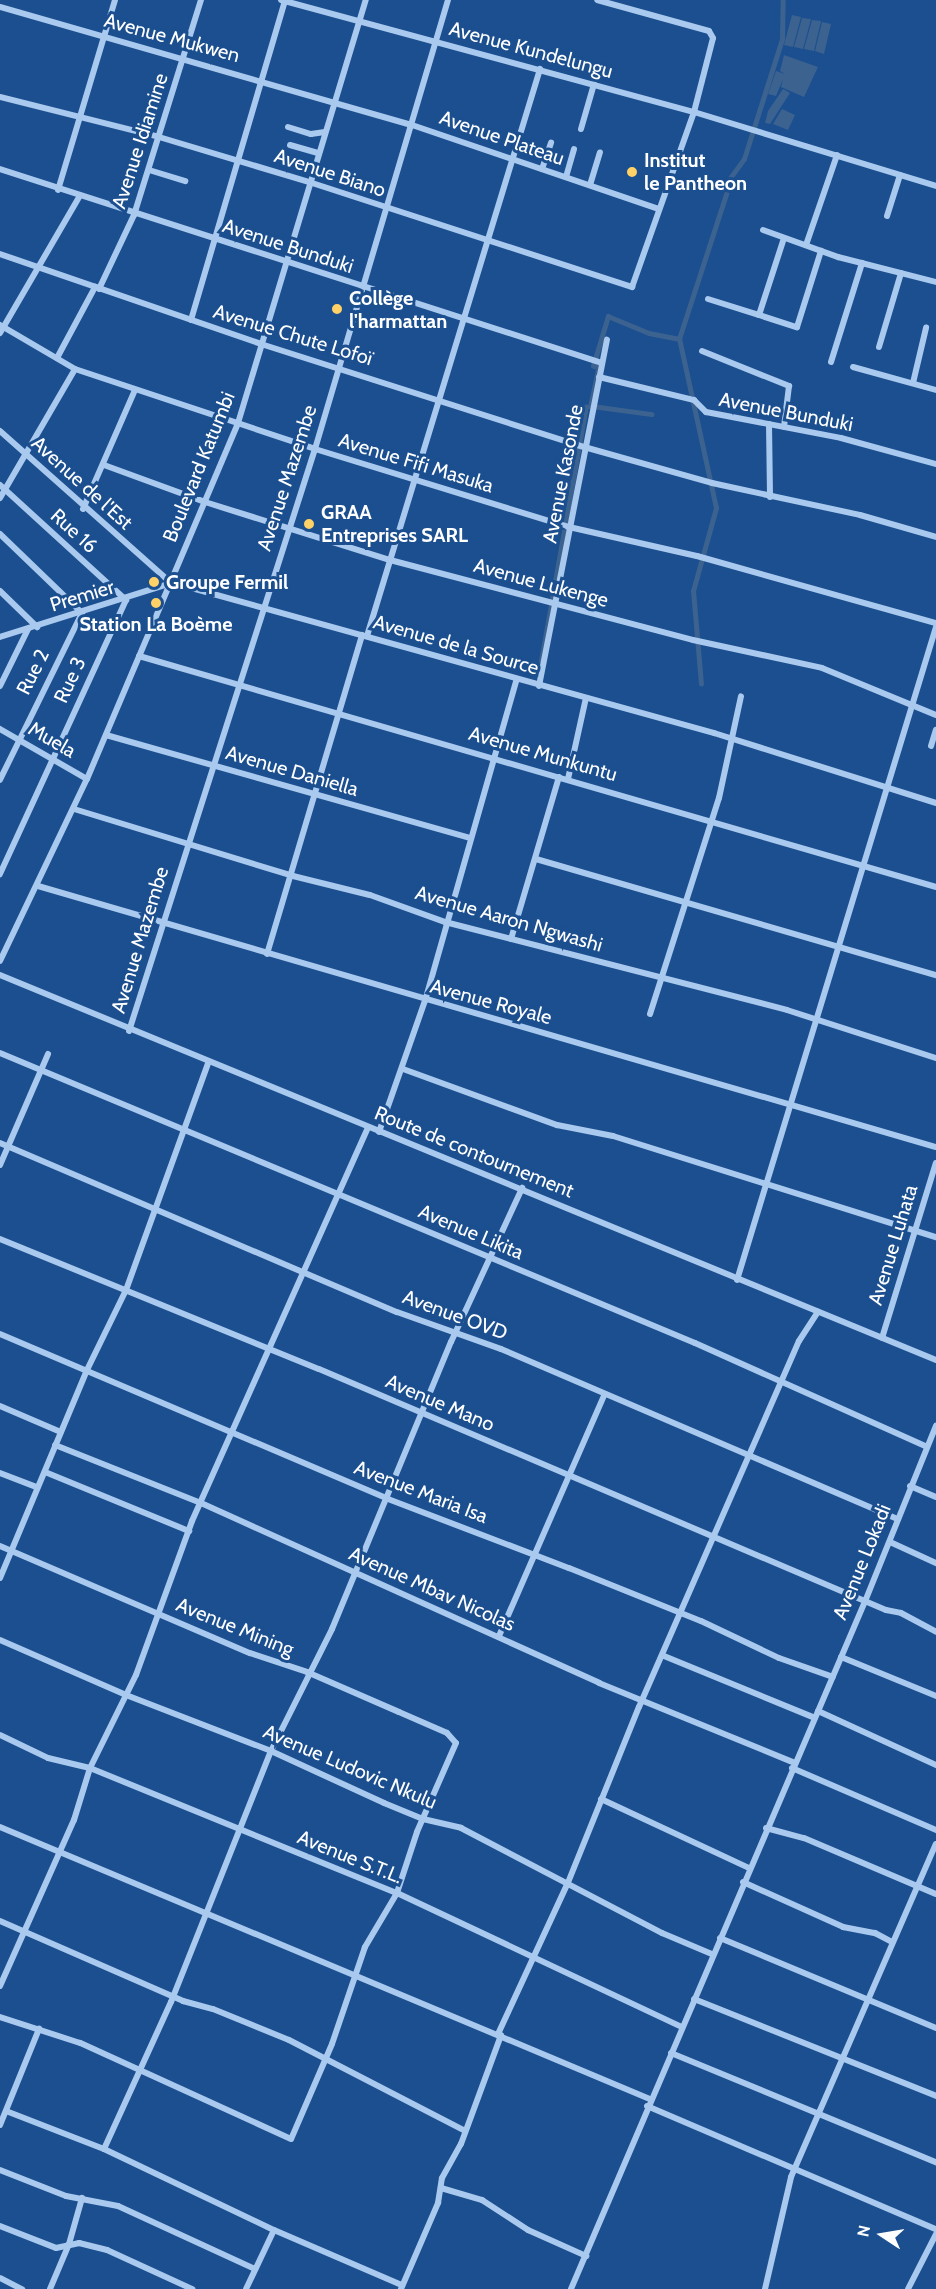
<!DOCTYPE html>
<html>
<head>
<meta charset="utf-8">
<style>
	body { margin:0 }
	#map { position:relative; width:936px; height:2289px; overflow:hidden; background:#1b4f8f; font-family:Cabin,sans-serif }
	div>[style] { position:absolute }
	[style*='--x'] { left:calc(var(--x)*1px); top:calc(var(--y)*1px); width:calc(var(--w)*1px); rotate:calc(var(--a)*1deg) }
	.water>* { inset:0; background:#3c6290 }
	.canal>* { height:4.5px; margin:-2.25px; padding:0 2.25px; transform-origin:2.25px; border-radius:2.25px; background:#3c6290 }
	.minor>* { height:6px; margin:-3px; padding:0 3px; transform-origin:3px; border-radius:3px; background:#a9c9ee }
	.dots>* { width:16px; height:16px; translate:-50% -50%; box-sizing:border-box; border:3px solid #1b4f8f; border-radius:50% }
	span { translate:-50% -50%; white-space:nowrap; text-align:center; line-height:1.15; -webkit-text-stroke:6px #1b4f8f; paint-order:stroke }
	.street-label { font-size:20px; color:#fff }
	.poi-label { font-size:20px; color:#fff; font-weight:700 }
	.left { translate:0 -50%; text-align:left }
	.north { position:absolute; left:852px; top:2205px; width:60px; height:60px; -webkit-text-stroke:4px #1b4f8f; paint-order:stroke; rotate:282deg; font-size:16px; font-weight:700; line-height:24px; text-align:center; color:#fff }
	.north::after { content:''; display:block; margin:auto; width:21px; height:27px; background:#fff; clip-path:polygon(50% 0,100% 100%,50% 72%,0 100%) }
</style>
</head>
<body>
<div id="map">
	<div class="water">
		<i style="clip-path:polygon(792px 15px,801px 17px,793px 47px,784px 45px)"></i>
		<i style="clip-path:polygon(802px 18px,811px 19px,803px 49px,794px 47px)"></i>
		<i style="clip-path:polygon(812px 20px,821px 21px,814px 51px,804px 49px)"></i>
		<i style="clip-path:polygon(822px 22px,831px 24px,824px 54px,815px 51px)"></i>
		<i style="clip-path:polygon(784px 55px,818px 67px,804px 97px,781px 87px,783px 79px,776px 96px,768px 94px,776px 71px,785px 74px,780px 71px)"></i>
		<i style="clip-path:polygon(783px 89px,790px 93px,770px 124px,765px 123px,768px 111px)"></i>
		<i style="clip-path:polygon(782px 109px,795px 115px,788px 130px,773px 124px)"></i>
	</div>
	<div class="canal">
		<i style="--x:592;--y:406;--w:60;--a:7.7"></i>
		<i style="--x:541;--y:661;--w:258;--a:-80"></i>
		<i style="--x:586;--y:407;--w:4;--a:0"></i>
		<i style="--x:590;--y:407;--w:40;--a:-78"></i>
		<i style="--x:598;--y:368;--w:5;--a:-158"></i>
		<i style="--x:593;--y:366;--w:52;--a:-73.3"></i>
		<i style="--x:608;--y:316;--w:44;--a:22.5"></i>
		<i style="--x:649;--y:333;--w:31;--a:11"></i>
		<i style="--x:701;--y:684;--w:93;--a:-94.9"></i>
		<i style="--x:693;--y:591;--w:86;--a:-74.5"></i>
		<i style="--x:716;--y:508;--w:173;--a:-102.3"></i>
		<i style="--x:679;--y:339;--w:156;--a:-72"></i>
		<i style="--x:727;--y:191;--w:6;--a:-108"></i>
		<i style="--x:725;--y:185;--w:32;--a:-54"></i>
		<i style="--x:744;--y:159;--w:126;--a:-72.4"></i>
		<i style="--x:782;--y:39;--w:39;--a:-89"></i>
	</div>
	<div class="minor">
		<i style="--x:281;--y:0;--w:428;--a:15.2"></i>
		<i style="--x:694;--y:112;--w:253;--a:17"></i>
		<i style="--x:0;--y:7;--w:429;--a:16"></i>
		<i style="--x:412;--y:125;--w:261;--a:18.8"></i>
		<i style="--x:0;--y:97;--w:164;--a:14.1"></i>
		<i style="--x:159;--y:137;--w:157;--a:16.7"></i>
		<i style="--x:309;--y:182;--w:340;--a:18"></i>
		<i style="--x:632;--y:287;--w:186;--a:-70.5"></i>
		<i style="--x:694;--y:112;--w:76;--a:-75.6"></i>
		<i style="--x:713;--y:38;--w:8;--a:-120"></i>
		<i style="--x:709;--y:31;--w:116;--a:-164.5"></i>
		<i style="--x:288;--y:127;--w:24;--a:17"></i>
		<i style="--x:311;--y:134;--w:14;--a:-8"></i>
		<i style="--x:581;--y:129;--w:47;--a:-73.9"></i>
		<i style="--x:290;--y:145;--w:29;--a:16"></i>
		<i style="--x:0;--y:169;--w:632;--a:17.86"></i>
		<i style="--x:542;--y:169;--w:28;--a:-71"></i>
		<i style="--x:149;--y:170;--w:38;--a:17"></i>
		<i style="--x:566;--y:177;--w:29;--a:-74"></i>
		<i style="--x:590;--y:185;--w:34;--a:-73"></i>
		<i style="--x:58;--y:190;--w:198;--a:-73.3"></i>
		<i style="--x:887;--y:216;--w:43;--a:-72.4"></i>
		<i style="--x:763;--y:230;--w:80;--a:19.8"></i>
		<i style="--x:838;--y:257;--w:101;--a:14.3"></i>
		<i style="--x:784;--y:238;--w:81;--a:108"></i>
		<i style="--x:759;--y:315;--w:40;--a:18"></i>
		<i style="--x:797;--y:327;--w:80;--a:-72.5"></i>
		<i style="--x:806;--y:245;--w:95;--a:-71"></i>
		<i style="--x:0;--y:254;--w:276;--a:19"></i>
		<i style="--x:261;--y:344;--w:332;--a:17.7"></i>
		<i style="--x:577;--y:445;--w:140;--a:15.7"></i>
		<i style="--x:712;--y:483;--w:151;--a:12.2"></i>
		<i style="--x:860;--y:515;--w:79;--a:16.1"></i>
		<i style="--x:99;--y:289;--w:82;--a:-64.7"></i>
		<i style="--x:134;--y:215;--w:225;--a:-72.7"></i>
		<i style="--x:708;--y:299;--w:53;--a:17.4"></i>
		<i style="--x:191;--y:320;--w:334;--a:-73.6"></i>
		<i style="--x:0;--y:325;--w:87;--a:30.4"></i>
		<i style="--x:75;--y:369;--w:253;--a:18.4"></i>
		<i style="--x:315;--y:449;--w:266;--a:17.1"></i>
		<i style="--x:569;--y:527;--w:131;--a:12.8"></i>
		<i style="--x:697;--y:556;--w:248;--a:15.7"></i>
		<i style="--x:0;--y:333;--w:157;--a:-59.8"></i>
		<i style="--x:879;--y:347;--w:77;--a:-73.4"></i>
		<i style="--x:702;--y:351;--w:94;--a:21.9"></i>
		<i style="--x:789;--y:386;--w:41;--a:97"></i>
		<i style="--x:57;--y:358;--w:81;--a:-61.8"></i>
		<i style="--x:831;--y:362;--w:104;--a:-72.6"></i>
		<i style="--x:853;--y:367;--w:86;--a:15.5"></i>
		<i style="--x:599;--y:377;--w:98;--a:13.6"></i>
		<i style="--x:694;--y:400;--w:17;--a:45"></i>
		<i style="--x:706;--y:412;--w:137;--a:10.9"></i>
		<i style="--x:841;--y:438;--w:98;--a:15.3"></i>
		<i style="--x:913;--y:383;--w:57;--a:-76.7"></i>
		<i style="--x:769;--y:424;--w:73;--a:89.2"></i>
		<i style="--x:0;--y:431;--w:227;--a:41.6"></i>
		<i style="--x:104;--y:465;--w:108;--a:20.1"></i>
		<i style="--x:205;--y:502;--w:194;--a:17.4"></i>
		<i style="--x:390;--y:560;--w:313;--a:14.8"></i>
		<i style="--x:693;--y:640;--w:132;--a:12.2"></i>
		<i style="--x:822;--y:668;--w:123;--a:22.4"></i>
		<i style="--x:0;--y:485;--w:171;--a:42.4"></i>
		<i style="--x:126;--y:600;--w:302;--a:114.7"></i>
		<i style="--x:0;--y:498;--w:149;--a:-59.8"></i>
		<i style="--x:83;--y:509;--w:130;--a:-66.4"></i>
		<i style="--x:0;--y:534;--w:114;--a:43.9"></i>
		<i style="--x:82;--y:613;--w:186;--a:116.2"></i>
		<i style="--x:170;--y:582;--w:565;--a:15.51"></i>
		<i style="--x:714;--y:733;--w:233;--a:17.5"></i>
		<i style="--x:0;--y:591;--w:52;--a:44.2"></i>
		<i style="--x:367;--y:636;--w:593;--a:-73.03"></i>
		<i style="--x:0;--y:637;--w:176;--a:-17.5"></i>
		<i style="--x:139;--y:656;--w:830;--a:16.16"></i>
		<i style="--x:0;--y:686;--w:64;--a:-63.8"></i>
		<i style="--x:539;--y:686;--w:353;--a:-78.9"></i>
		<i style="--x:0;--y:729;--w:100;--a:29.9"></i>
		<i style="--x:106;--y:735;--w:378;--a:15.8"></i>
		<i style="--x:931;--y:746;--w:17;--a:-73"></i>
		<i style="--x:568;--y:779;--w:83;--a:-77.5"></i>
		<i style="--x:74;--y:809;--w:229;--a:17"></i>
		<i style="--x:293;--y:876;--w:79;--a:13.9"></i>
		<i style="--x:370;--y:895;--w:80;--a:19.8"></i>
		<i style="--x:445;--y:922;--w:353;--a:14.4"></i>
		<i style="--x:787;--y:1010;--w:157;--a:17.9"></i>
		<i style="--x:536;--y:859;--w:416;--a:16.2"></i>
		<i style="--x:38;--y:886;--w:935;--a:16.21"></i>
		<i style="--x:511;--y:939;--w:169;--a:-73.5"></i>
		<i style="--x:267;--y:954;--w:333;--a:-73.4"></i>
		<i style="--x:0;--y:961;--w:202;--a:-64.5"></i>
		<i style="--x:87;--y:779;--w:387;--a:-67"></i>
		<i style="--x:238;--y:423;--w:442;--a:-73.2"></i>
		<i style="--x:0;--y:975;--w:1012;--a:22.36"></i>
		<i style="--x:650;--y:1014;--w:227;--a:-72.3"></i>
		<i style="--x:719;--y:798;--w:104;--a:-77.8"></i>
		<i style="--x:129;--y:1031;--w:611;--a:-72.28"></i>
		<i style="--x:315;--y:449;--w:468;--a:-73.5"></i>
		<i style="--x:0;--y:1053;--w:753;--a:22.65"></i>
		<i style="--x:695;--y:1343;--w:254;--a:24.1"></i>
		<i style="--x:403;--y:1069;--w:164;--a:20"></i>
		<i style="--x:557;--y:1125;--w:57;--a:11.1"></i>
		<i style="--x:613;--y:1136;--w:338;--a:17.4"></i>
		<i style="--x:379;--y:1132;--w:139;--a:-70.7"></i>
		<i style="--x:425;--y:1001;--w:335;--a:-74.1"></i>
		<i style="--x:0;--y:1143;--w:431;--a:23.1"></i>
		<i style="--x:397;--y:1312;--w:110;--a:19.6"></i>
		<i style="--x:501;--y:1349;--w:432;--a:23.2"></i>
		<i style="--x:0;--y:1165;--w:121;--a:-66.6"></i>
		<i style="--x:0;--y:1239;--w:344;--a:22.2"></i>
		<i style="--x:319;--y:1369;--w:616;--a:23.03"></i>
		<i style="--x:886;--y:1610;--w:15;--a:11"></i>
		<i style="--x:901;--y:1613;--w:40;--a:28"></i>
		<i style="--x:737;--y:1280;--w:683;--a:-73.05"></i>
		<i style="--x:0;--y:1334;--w:422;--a:23"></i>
		<i style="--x:388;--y:1499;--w:194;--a:20.9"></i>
		<i style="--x:569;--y:1568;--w:142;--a:21.9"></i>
		<i style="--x:701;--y:1621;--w:86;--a:25.4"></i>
		<i style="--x:779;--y:1658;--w:57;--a:19.4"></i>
		<i style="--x:882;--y:1338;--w:183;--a:-72.9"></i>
		<i style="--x:0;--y:1406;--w:66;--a:23.1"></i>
		<i style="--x:55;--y:1445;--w:157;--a:21.7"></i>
		<i style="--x:201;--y:1503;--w:437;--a:24.3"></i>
		<i style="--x:599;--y:1683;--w:212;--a:22.2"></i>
		<i style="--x:45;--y:1472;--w:156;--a:22.3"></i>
		<i style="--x:0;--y:1473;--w:40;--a:21"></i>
		<i style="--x:910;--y:1486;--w:28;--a:23"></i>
		<i style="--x:890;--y:1542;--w:51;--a:24.5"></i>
		<i style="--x:0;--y:1546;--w:272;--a:23.2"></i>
		<i style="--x:250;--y:1653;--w:60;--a:18.4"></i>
		<i style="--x:307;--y:1672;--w:100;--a:23.5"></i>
		<i style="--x:399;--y:1712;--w:52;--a:23.6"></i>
		<i style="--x:447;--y:1733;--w:13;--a:48"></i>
		<i style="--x:456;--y:1743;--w:97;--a:113.7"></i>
		<i style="--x:417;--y:1832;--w:64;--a:108.2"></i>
		<i style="--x:397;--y:1893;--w:63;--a:120.7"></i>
		<i style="--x:365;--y:1947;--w:102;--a:108.8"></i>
		<i style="--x:332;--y:2044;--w:103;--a:113.3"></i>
		<i style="--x:291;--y:2139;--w:232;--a:-155.5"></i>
		<i style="--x:80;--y:2043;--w:84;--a:-162"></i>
		<i style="--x:0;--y:1578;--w:223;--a:-67.3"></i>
		<i style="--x:86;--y:1372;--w:91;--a:-64"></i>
		<i style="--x:126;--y:1290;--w:241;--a:-70.1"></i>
		<i style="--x:499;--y:1636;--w:262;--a:-66.4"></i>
		<i style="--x:0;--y:1640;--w:137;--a:23.6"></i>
		<i style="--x:126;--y:1695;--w:155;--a:21.1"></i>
		<i style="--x:271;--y:1751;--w:124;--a:24.7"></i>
		<i style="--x:384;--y:1803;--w:42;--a:22.3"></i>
		<i style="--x:423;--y:1819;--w:39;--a:13"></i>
		<i style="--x:461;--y:1828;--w:227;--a:27.6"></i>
		<i style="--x:662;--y:1933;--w:54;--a:22.8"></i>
		<i style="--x:664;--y:1656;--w:163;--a:22.3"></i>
		<i style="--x:841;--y:1657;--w:103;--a:22.3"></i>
		<i style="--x:818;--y:1711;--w:130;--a:24.6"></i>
		<i style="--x:0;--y:1735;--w:53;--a:25.6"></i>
		<i style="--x:48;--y:1758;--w:43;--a:13.4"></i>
		<i style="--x:90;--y:1768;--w:331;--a:22.2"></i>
		<i style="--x:397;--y:1893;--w:315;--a:25.2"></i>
		<i style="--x:792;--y:1768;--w:157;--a:23.3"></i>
		<i style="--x:601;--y:1799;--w:163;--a:25"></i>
		<i style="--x:0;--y:1827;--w:705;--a:22.71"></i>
		<i style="--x:766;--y:1828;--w:39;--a:15"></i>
		<i style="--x:804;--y:1838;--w:143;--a:23"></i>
		<i style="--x:743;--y:1882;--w:110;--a:24.2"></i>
		<i style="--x:843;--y:1927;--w:33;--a:11"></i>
		<i style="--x:875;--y:1933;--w:19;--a:28"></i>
		<i style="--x:0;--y:1921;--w:200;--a:23.6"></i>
		<i style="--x:183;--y:2001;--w:31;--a:15"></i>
		<i style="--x:213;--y:2009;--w:82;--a:22.2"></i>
		<i style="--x:289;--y:2040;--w:196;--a:27.3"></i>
		<i style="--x:720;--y:1938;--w:234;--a:22.6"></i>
		<i style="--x:0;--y:1986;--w:182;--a:-66"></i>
		<i style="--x:74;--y:1820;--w:54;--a:-72.9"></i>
		<i style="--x:90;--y:1768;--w:104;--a:-63.7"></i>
		<i style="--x:136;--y:1675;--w:164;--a:-70"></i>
		<i style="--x:192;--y:1521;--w:431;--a:-65.9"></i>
		<i style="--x:694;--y:1999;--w:261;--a:21.8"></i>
		<i style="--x:498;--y:2034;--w:164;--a:-65.2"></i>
		<i style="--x:567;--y:1885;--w:192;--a:-68"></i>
		<i style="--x:639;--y:1707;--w:399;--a:-66.4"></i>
		<i style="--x:799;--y:1341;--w:35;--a:-57"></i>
		<i style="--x:671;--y:2053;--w:287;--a:22.4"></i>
		<i style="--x:647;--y:2106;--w:314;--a:23.1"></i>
		<i style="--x:6;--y:2111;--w:105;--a:21.2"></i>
		<i style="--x:104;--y:2149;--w:188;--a:25.5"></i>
		<i style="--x:274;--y:2230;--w:139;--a:23.3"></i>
		<i style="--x:0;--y:2125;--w:104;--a:-67.9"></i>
		<i style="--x:104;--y:2149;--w:162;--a:-65.5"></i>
		<i style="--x:171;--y:2002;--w:270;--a:-68.3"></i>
		<i style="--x:271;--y:1751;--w:136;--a:-63.4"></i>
		<i style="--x:332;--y:1629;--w:311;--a:-67.5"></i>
		<i style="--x:451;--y:1342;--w:170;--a:-65.2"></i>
		<i style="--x:0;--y:2170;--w:71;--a:21.5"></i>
		<i style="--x:66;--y:2196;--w:53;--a:10.9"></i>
		<i style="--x:118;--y:2206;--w:151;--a:24.7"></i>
		<i style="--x:441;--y:2188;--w:43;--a:16.3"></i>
		<i style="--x:482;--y:2200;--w:55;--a:33.1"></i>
		<i style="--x:528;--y:2230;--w:64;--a:24.1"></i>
		<i style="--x:0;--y:2226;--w:60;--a:21.4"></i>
		<i style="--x:56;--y:2248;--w:24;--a:-12"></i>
		<i style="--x:79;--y:2243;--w:29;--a:14"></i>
		<i style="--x:107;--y:2250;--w:94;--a:24.6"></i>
		<i style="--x:0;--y:2278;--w:25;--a:27"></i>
		<i style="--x:50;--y:2289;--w:49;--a:-67.1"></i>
		<i style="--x:69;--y:2244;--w:48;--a:-74.2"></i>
		<i style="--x:246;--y:2289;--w:65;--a:-64.6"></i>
		<i style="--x:401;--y:2289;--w:94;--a:-66.7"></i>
		<i style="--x:438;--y:2203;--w:25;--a:-81"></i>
		<i style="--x:442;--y:2178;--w:39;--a:-61"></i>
		<i style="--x:461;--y:2144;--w:116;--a:-69.8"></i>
		<i style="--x:571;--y:2289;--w:750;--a:-66.85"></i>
		<i style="--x:866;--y:1599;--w:187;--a:-68"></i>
		<i style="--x:765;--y:2289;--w:115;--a:-76.9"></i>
		<i style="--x:791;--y:2177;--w:363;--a:-66.5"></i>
		<i style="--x:908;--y:2289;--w:62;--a:-63"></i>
	</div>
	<div class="dots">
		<i style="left:632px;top:172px;background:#ffd166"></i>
		<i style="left:337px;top:309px;background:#ffd166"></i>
		<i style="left:309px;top:524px;background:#ffd166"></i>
		<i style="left:154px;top:582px;background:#ffd166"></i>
		<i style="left:156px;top:603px;background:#ffd166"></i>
	</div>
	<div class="street-label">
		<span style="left:172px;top:38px;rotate:15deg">Avenue Mukwen</span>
		<span style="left:531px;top:50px;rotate:15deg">Avenue Kundelungu</span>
		<span style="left:502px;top:138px;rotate:19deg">Avenue Plateau</span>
		<span style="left:140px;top:141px;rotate:-72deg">Avenue Idiamine</span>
		<span style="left:330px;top:173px;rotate:18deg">Avenue Biano</span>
		<span style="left:288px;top:246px;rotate:18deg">Avenue Bunduki</span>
		<span style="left:293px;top:335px;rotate:17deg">Avenue Chute Lofoï</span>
		<span style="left:786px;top:412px;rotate:11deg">Avenue Bunduki</span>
		<span style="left:416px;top:463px;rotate:17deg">Avenue Fifi Masuka</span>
		<span style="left:199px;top:467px;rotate:-68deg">Boulevard Katumbi</span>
		<span style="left:563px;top:474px;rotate:-79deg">Avenue Kasonde</span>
		<span style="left:287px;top:478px;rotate:-72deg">Avenue Mazembe</span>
		<span style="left:82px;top:483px;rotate:42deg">Avenue de l'Est</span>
		<span style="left:74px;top:531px;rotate:42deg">Rue 16</span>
		<span style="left:541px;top:583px;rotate:15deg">Avenue Lukenge</span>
		<span style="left:82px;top:596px;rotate:-17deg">Premier</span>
		<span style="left:456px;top:645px;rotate:16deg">Avenue de la Source</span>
		<span style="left:33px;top:672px;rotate:-63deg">Rue 2</span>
		<span style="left:70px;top:680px;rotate:-65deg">Rue 3</span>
		<span style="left:52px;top:740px;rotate:30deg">Muela</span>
		<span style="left:543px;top:754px;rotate:16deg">Avenue Munkuntu</span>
		<span style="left:292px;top:771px;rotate:16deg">Avenue Daniella</span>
		<span style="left:509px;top:919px;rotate:16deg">Avenue Aaron Ngwashi</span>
		<span style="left:140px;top:940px;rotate:-73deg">Avenue Mazembe</span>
		<span style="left:491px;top:1002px;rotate:15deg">Avenue Royale</span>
		<span style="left:474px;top:1152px;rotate:22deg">Route de contournement</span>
		<span style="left:471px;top:1232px;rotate:23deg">Avenue Likita</span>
		<span style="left:893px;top:1245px;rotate:-73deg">Avenue Luhata</span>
		<span style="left:455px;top:1315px;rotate:20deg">Avenue OVD</span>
		<span style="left:440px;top:1403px;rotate:23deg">Avenue Mano</span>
		<span style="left:421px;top:1492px;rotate:21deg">Avenue Maria Isa</span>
		<span style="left:862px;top:1562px;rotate:-68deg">Avenue Lokadi</span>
		<span style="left:432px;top:1589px;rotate:24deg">Avenue Mbav Nicolas</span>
		<span style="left:235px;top:1627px;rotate:22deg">Avenue Mining</span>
		<span style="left:350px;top:1767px;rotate:23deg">Avenue Ludovic Nkulu</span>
		<span style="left:350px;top:1857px;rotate:22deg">Avenue S.T.L.</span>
	</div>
	<div class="poi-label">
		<span class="left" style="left:644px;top:172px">Institut<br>le Pantheon</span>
		<span class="left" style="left:349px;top:310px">Collège<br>l'harmattan</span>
		<span class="left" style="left:321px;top:524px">GRAA<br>Entreprises SARL</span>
		<span class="left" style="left:166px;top:582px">Groupe Fermil</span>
		<span style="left:156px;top:624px">Station La Boème</span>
	</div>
	<div class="north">N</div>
</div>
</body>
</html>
